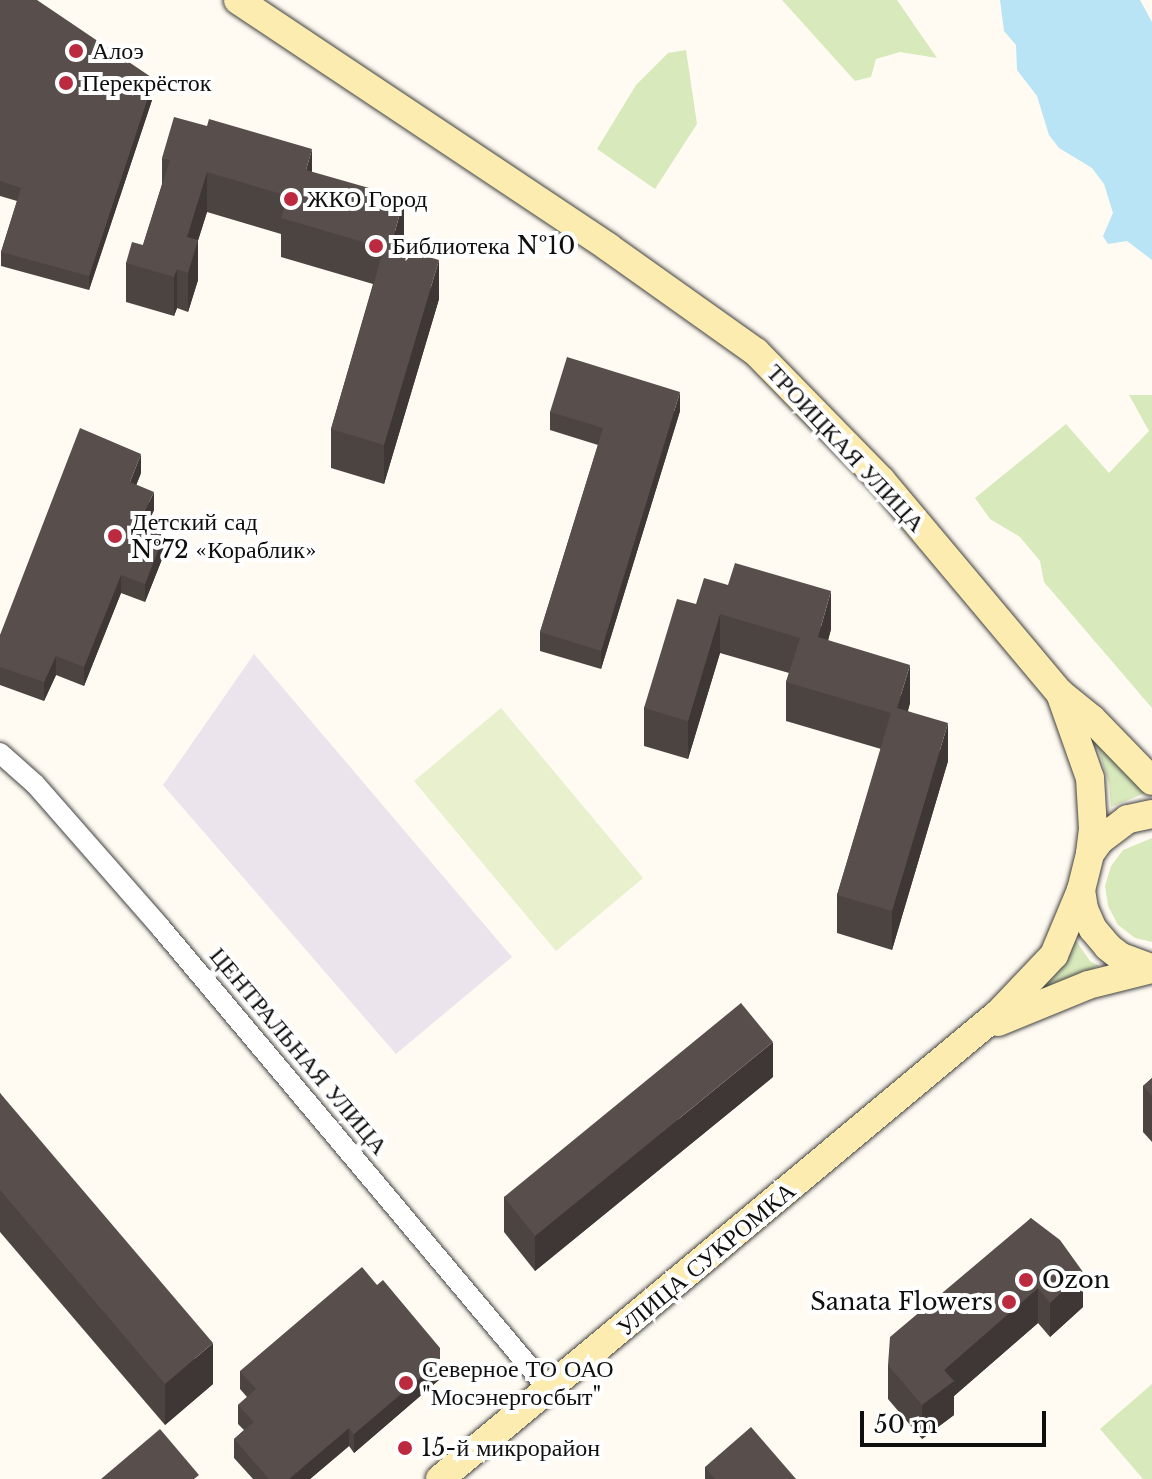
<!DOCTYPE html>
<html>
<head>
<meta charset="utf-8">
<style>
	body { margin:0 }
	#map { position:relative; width:1152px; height:1479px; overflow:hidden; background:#fffbf2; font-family:"Libre Baskerville",serif }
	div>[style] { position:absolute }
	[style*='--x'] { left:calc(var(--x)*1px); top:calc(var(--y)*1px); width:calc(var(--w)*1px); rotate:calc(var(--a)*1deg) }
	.industrial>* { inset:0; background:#ebe4ed }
	.green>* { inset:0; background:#d8e9bc }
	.pitch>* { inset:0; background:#e8f0cd }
	.water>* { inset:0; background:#b8e4f5 }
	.roads { filter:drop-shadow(0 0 2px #424242) drop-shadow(0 0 2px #424242) }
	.street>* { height:20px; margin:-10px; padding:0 10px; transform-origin:10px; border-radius:10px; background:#fff }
	.secondary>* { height:28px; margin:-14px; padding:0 14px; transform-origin:14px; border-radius:14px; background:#fdecaf }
	.wall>* { inset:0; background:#4c4441 }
	.shaded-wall>* { inset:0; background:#3e3735 }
	.building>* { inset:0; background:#584f4c }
	.dots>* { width:22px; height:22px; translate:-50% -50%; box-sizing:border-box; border:4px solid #fff; border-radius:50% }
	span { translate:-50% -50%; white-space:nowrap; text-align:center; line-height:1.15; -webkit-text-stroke:8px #fff; paint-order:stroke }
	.poi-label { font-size:24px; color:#0f0f0f }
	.left { translate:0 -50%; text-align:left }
	.right { translate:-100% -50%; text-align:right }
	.street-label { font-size:24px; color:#0f0f0f }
	.scale { position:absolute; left:860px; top:1411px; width:186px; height:36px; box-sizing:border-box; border:4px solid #0f0f0f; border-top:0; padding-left:10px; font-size:24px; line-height:28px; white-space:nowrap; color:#0f0f0f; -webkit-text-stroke:6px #fff; paint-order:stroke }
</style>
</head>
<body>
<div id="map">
	<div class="industrial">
		<i style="clip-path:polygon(254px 654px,512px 957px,396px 1054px,163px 785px)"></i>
	</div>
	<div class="green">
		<i style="clip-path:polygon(782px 0,897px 0,937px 58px,900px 52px,876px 59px,871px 77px,855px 81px)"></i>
		<i style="clip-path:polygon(686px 50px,697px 124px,655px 189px,597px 149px,636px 85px,668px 53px)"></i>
		<i style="clip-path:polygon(1129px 395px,1152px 395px,1152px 708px,1044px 582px,1040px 561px,1020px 537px,990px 519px,975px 498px,1066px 424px,1109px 473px,1149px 431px)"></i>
		<i style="clip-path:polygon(1100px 741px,1145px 793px,1111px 807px,1109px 784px,1097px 744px)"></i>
		<i style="clip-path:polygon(1152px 838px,1152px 942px,1135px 938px,1118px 925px,1108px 906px,1105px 886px,1111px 866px,1123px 850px)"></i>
		<i style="clip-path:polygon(1075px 939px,1090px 961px,1099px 966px,1028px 998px)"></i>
		<i style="clip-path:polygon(1152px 1384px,1152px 1479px,1143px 1479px,1100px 1429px)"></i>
	</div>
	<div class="pitch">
		<i style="clip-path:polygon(501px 708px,643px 878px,556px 951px,414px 781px)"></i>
	</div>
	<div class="water">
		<i style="clip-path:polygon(1000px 0,1140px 0,1152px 22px,1152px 260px,1127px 241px,1108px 244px,1103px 236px,1113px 213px,1104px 184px,1092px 168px,1059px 148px,1049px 135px,1037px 96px,1017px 70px,1016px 45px,1004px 31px)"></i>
	</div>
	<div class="roads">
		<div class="street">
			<i style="--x:0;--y:753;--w:47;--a:41.5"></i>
			<i style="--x:35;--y:784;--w:191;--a:48.8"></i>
			<i style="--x:161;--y:928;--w:603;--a:49.98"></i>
		</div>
		<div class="secondary">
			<i style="--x:238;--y:0;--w:445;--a:33.7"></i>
			<i style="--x:608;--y:247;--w:181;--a:35.4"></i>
			<i style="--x:756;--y:352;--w:179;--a:45.7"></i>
			<i style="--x:881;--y:480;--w:278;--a:50"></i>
			<i style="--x:1060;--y:693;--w:41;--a:39.1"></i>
			<i style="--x:1092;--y:719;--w:86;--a:45.9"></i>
			<i style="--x:1060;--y:693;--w:90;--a:70.6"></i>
			<i style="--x:1090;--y:778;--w:51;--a:86.6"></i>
			<i style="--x:1093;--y:829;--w:25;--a:97"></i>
			<i style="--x:1152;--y:814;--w:25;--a:168"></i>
			<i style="--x:1128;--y:819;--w:35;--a:143"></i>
			<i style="--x:1100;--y:840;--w:17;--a:126"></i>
			<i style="--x:1090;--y:854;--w:37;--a:104"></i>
			<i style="--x:1081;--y:890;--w:19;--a:81"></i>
			<i style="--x:1084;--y:909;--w:22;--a:66"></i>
			<i style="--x:1093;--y:929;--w:23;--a:50"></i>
			<i style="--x:1108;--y:947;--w:16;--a:38"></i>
			<i style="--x:1121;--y:957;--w:33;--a:20"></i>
			<i style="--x:998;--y:1022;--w:97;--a:-22.3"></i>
			<i style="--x:1088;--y:985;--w:66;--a:-14"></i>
			<i style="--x:440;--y:1479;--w:728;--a:-39.82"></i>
			<i style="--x:999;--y:1013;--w:80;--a:-46.5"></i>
			<i style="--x:1054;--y:955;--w:70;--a:-67.4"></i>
		</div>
	</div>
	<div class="wall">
		<i style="clip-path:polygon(0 0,154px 94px,89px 290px,1px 266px,1px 252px,17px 201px,0 196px)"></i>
		<i style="clip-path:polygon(162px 158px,312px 172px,404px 238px,401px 249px,439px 299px,384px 484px,331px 468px,331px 429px,373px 284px,281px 257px,281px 234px,207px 212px,198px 240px,198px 280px,188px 312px,177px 308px,174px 316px,126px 302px,126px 263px,143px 245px,162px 184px)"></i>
		<i style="clip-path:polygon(680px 411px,601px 669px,540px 651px,540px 632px,598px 445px,550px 430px,550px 412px)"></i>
		<i style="clip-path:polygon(141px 473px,136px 485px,154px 510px,150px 518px,168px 544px,145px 602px,121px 593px,84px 686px,56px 675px,44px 701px,0 685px,0 635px)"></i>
		<i style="clip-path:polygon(696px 604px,831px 629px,828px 641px,910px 703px,908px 711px,948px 761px,892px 950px,837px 933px,837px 895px,881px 749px,786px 721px,786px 682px,789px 673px,720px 653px,688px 759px,644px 746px,644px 708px)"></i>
		<i style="clip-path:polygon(773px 1077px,535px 1271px,504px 1232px,504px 1197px)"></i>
		<i style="clip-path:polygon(1152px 1078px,1152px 1142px,1143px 1132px,1143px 1086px)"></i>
		<i style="clip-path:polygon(0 1093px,213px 1384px,165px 1425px,0 1232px)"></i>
		<i style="clip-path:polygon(1031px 1218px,1083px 1307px,1050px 1337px,1038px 1323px,954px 1396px,954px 1415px,922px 1439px,888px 1399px,888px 1365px)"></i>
		<i style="clip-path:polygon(440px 1367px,440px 1379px,354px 1453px,349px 1446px,310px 1479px,253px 1479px,234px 1458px,234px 1439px,244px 1430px,238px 1424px,238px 1405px,247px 1397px,240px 1389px,240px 1371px)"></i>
		<i style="clip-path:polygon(705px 1467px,796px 1479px,705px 1479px)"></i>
	</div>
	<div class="shaded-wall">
		<i style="clip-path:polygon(154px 79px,154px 94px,89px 290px,89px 276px)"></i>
		<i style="clip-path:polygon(312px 149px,312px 188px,306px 170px)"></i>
		<i style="clip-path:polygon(207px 172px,207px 212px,188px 273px,187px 237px)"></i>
		<i style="clip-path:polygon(404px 198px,404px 238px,391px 285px,391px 246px)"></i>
		<i style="clip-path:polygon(198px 240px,198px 280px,188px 312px,188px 273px)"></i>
		<i style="clip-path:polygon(439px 260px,439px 299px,384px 484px,384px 445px)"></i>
		<i style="clip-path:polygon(177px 269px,177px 308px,174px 316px,174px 277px)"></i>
		<i style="clip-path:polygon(680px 392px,680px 411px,601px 669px,601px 651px)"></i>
		<i style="clip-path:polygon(141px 454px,141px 473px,130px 501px,130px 482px)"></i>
		<i style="clip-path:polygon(154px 492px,154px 510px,143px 534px,143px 515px)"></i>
		<i style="clip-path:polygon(168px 525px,168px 544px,145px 602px,145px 584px)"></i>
		<i style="clip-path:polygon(121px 575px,121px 593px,84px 686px,84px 667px)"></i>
		<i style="clip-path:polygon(831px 591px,831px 629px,818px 676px,818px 637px)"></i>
		<i style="clip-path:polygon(720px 614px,720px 653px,688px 759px,688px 721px)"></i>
		<i style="clip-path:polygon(56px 656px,56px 675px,44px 701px,44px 682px)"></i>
		<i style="clip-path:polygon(910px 665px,910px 703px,897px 746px,897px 708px)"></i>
		<i style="clip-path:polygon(948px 723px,948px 761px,892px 950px,892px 911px)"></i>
		<i style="clip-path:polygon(773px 1042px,773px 1077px,535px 1271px,535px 1236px)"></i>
		<i style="clip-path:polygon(1083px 1272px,1083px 1307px,1050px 1337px,1050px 1303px)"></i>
		<i style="clip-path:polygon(1038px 1288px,1038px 1323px,954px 1396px,954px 1415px,922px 1439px,922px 1405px,944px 1370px)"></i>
		<i style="clip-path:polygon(213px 1343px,213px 1384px,165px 1425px,165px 1384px)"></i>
		<i style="clip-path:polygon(440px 1348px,440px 1379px,354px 1453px,354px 1434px)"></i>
		<i style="clip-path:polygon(349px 1428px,349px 1446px,310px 1479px,289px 1479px)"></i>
	</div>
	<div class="building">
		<i style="clip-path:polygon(0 0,37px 0,154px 79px,89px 276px,1px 252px,21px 188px,0 181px)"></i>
		<i style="clip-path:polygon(174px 117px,207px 126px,209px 119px,312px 149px,306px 170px,404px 198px,391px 246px,439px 260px,384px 445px,331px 429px,384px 248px,281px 218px,288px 196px,207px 172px,187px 237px,198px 240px,188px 273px,177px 269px,174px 277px,126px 263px,132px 242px,143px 245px,170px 160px,162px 158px)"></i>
		<i style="clip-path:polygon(567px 357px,680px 392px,601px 651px,540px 632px,603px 428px,550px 412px)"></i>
		<i style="clip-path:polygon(80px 428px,141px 454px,130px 482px,154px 492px,143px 515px,168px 525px,145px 584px,121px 575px,84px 667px,56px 656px,44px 682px,0 667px,0 635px)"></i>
		<i style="clip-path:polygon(735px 563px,831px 591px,818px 637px,910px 665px,897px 708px,948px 723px,892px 911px,837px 895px,891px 713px,786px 682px,800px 638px,720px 614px,688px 721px,644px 708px,677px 599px,696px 604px,704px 578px,728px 585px)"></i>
		<i style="clip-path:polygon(741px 1003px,773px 1042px,535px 1236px,504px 1197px)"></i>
		<i style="clip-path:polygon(1152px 1078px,1152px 1096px,1143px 1086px)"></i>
		<i style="clip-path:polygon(0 1093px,213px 1343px,165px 1384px,0 1190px)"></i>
		<i style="clip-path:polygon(1031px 1218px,1060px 1240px,1083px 1272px,1050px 1303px,1038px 1288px,944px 1370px,954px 1381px,922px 1405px,888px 1365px,890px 1337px)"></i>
		<i style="clip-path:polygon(362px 1267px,377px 1285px,383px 1280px,440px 1348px,440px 1361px,354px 1434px,349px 1428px,289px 1479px,269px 1479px,234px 1439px,254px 1422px,238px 1405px,256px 1389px,240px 1371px)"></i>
		<i style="clip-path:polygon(751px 1427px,796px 1479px,715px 1479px,705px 1467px)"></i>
		<i style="clip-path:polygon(160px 1429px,199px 1475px,194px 1479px,101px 1479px)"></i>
	</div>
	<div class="dots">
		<i style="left:76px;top:51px;background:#bc2a40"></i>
		<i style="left:66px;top:83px;background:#bc2a40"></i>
		<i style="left:291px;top:199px;background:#bc2a40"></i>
		<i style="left:376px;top:246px;background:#bc2a40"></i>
		<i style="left:115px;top:536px;background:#bc2a40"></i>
		<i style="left:1026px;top:1280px;background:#bc2a40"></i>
		<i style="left:1009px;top:1302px;background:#bc2a40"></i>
		<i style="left:406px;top:1383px;background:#bc2a40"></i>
		<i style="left:405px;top:1448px;background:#bc2a40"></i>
	</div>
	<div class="poi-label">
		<span class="left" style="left:92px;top:51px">Алоэ</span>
		<span class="left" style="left:82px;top:83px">Перекрёсток</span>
		<span class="left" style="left:307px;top:199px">ЖКО Город</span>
		<span class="left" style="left:392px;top:246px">Библиотека №10</span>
		<span class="left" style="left:131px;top:536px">Детский сад<br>№72 «Кораблик»</span>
		<span class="left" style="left:1042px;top:1280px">Ozon</span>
		<span class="right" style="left:993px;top:1302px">Sanata Flowers</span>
		<span class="left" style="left:422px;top:1383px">Северное ТО ОАО<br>"Мосэнергосбыт"</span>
		<span class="left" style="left:421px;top:1448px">15-й микрорайон</span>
	</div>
	<div class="street-label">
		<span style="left:846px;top:448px;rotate:47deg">ТРОИЦКАЯ УЛИЦА</span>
		<span style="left:299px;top:1051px;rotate:50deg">ЦЕНТРАЛЬНАЯ УЛИЦА</span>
		<span style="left:706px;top:1259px;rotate:-40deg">УЛИЦА СУКРОМКА</span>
	</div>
	<div class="scale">50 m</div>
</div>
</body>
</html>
